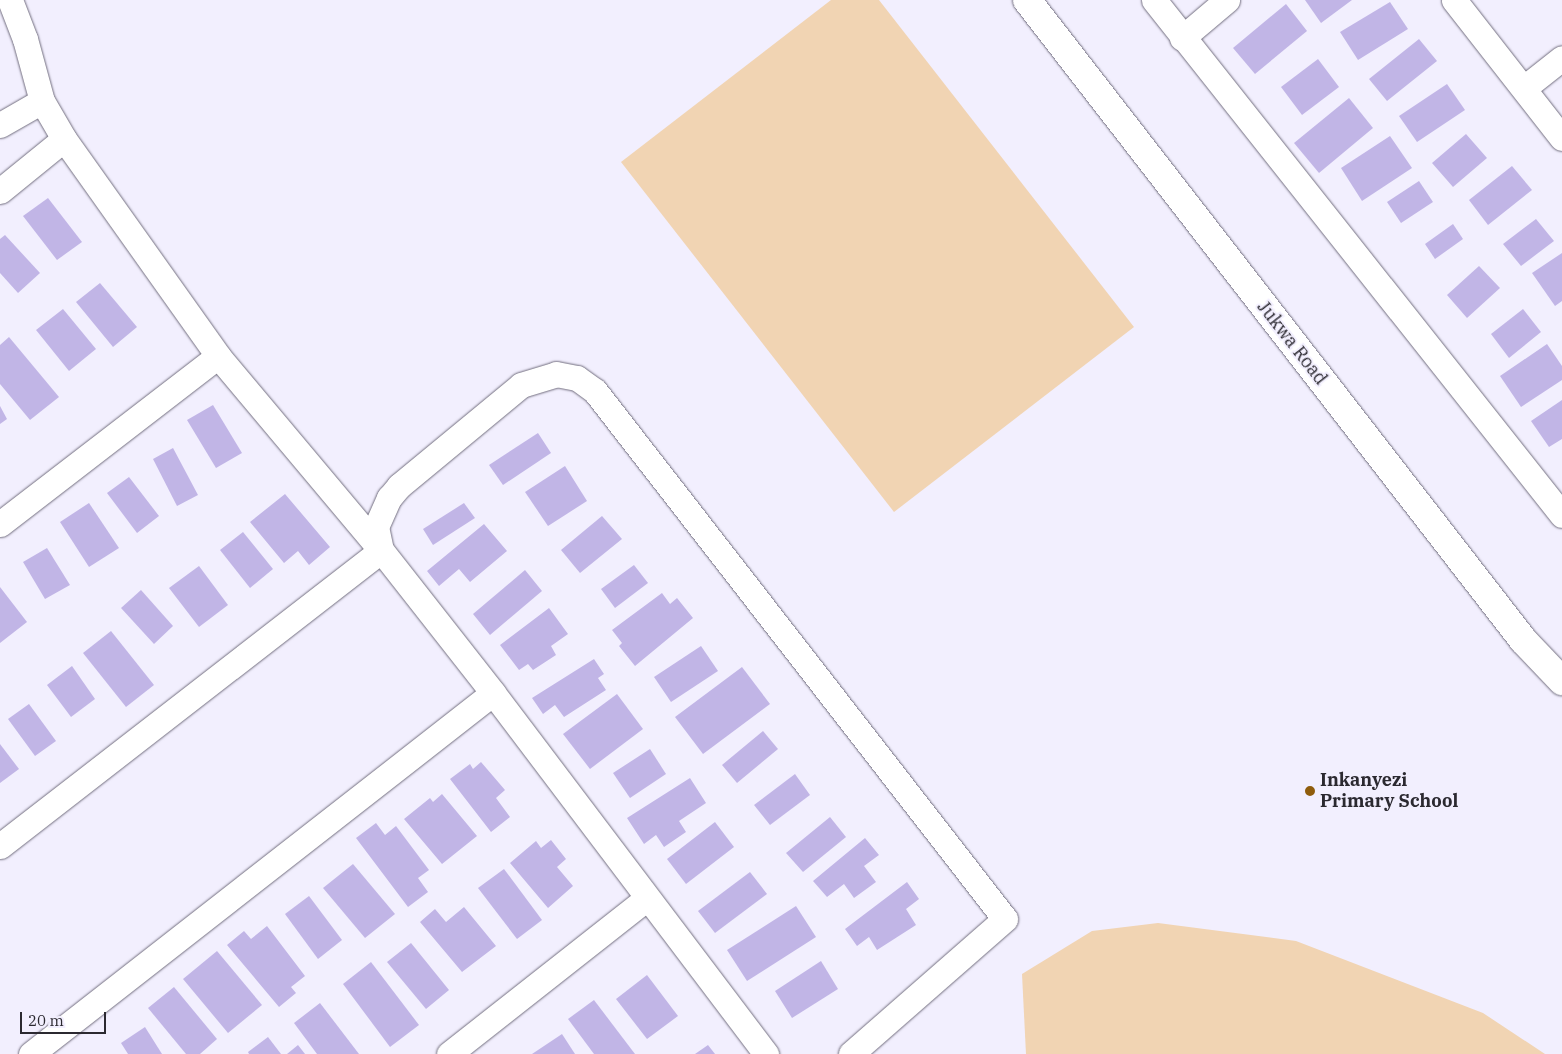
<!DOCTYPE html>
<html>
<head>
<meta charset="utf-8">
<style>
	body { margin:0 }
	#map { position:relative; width:1562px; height:1054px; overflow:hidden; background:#f2effe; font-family:"IBM Plex Serif",serif }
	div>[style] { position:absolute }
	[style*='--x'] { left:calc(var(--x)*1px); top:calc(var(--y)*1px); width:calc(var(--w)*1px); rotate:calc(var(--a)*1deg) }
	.green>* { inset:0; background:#f1d4b3 }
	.building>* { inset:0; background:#c1b5e6 }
	.roads { filter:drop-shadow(0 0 1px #726e7f) drop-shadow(0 0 1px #726e7f) }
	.street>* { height:25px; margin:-12.5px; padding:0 12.5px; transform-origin:12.5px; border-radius:12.5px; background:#fff }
	.secondary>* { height:28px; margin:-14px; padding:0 14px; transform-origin:14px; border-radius:14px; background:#fff }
	.dots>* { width:14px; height:14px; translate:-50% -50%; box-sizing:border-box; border:2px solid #f2effe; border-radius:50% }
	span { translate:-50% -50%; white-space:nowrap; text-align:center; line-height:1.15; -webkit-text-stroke:4px #f2effe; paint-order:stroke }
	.street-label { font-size:18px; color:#2b2930 }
	.poi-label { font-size:18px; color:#2b2930; font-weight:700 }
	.left { translate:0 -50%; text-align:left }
	.scale { position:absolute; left:20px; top:1012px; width:86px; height:22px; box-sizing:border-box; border:2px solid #2b2930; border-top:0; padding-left:6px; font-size:15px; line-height:18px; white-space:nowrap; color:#2b2930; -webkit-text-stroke:4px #f2effe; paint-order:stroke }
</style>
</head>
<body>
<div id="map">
	<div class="green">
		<i style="clip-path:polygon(831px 0,879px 0,1134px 327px,894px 512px,621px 162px)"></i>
		<i style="clip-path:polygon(1158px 923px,1296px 941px,1483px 1013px,1545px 1054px,1026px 1054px,1022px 974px,1092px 931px)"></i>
	</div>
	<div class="building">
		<i style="clip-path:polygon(1305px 0,1352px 0,1321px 23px)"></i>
		<i style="clip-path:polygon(1390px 2px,1408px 29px,1358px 60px,1340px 32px)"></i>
		<i style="clip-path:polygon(1286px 4px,1307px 31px,1255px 74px,1233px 48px)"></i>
		<i style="clip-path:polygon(1419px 39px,1437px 61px,1387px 101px,1369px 79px)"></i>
		<i style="clip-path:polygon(1318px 59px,1339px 87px,1302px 115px,1281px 87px)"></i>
		<i style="clip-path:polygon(1447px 84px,1465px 110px,1417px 142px,1399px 116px)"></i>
		<i style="clip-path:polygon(1349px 98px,1373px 128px,1319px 173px,1294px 143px)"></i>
		<i style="clip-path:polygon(1466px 134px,1487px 158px,1453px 187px,1432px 163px)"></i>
		<i style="clip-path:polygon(1390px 136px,1412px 168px,1362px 201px,1341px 168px)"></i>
		<i style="clip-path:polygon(1512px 166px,1532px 190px,1488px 225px,1469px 200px)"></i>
		<i style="clip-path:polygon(1419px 181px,1433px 202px,1401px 223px,1387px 202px)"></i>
		<i style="clip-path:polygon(48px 198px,82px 242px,57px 260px,23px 216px)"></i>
		<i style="clip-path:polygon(1536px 219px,1554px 241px,1521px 266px,1503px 244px)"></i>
		<i style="clip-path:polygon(1453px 224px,1463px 239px,1435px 259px,1425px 244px)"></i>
		<i style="clip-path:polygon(5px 235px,40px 273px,18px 293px,0 273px,0 239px)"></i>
		<i style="clip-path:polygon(1562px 253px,1562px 301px,1555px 306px,1532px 273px)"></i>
		<i style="clip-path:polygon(1479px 266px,1500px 288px,1467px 318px,1447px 295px)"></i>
		<i style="clip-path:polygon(100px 283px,137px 327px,113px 347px,76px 302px)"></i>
		<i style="clip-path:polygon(63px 309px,96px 349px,69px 371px,36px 330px)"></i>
		<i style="clip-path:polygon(1523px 309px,1541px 332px,1509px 358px,1491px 334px)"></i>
		<i style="clip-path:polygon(9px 337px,59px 397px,30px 420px,0 384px,0 345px)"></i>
		<i style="clip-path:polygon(1547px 344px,1562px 366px,1562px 380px,1521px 407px,1500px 376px)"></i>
		<i style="clip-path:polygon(1562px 400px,1562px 439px,1549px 447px,1531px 421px)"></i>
		<i style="clip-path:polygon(213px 405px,242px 453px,216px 468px,187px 420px)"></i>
		<i style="clip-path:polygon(0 406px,7px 419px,0 424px)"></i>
		<i style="clip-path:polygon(538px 433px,551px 453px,503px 485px,489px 465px)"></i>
		<i style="clip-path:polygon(173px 448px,198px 495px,177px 506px,153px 459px)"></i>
		<i style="clip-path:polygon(565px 466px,587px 501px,548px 526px,525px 492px)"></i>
		<i style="clip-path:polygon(129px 477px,159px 516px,137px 533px,107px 493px)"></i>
		<i style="clip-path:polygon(285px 494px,330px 547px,309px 565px,298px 551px,284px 563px,250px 522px)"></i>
		<i style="clip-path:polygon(89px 503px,119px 548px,89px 567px,60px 522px)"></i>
		<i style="clip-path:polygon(464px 503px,475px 518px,433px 545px,423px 529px)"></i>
		<i style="clip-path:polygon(602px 516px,622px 539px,580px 573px,561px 550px)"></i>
		<i style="clip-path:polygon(484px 524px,507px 551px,470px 582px,459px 569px,439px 586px,427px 571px)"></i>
		<i style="clip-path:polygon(243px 532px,273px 569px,250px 588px,220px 550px)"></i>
		<i style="clip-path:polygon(47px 548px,70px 585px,45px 599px,23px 562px)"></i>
		<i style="clip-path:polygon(634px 565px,648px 583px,615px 608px,601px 589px)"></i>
		<i style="clip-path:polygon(199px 566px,228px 605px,199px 627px,169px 588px)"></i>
		<i style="clip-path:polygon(525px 570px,542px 591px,490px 635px,473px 614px)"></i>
		<i style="clip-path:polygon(0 587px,27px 622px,0 643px)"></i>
		<i style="clip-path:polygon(141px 590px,173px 626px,154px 644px,121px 608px)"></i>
		<i style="clip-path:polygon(662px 593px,670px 604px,677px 598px,693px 618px,635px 666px,619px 646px,622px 643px,612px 630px)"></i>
		<i style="clip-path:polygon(549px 608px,568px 634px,551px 646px,556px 655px,533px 670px,528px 664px,519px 670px,500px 645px)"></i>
		<i style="clip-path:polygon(111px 631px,154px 685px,126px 707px,83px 653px)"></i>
		<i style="clip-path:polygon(701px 646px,718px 671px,671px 702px,654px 677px)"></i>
		<i style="clip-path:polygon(594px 659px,604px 674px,598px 678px,606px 690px,564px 717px,555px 705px,543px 714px,532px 698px)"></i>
		<i style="clip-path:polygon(72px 666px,95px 699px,71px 717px,47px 685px)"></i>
		<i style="clip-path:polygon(742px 667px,770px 704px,703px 754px,675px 717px)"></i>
		<i style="clip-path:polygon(617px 694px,643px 729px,590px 769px,563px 734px)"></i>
		<i style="clip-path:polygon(29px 704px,56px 741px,35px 756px,8px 719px)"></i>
		<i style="clip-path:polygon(763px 731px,778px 749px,737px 783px,722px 765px)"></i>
		<i style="clip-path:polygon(0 744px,19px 769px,0 783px)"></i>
		<i style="clip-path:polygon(650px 749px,666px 774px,630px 798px,613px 773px)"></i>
		<i style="clip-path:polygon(481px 762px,505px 790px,496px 798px,510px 817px,491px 832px,450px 779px,470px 764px,473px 769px)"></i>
		<i style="clip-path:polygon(795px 774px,810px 795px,770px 825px,754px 805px)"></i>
		<i style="clip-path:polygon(690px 778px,706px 803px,679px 821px,686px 832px,664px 847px,656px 835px,644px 844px,627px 818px)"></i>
		<i style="clip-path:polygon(442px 794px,477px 836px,442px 864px,404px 819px,430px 798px,433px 802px)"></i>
		<i style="clip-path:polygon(830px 817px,846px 837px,803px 872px,786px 853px)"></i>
		<i style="clip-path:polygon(715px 822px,734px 847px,686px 884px,667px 859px)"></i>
		<i style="clip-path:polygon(376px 823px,385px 835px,396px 826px,429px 870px,418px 878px,428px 892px,408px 907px,356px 838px)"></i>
		<i style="clip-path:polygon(865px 838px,879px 855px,864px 866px,876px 882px,854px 898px,844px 884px,827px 897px,813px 881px)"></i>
		<i style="clip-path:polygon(551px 840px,566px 859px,557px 867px,573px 886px,548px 908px,510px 863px,536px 841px,541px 848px)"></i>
		<i style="clip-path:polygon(353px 864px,395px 914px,365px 938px,323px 888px)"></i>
		<i style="clip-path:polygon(504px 869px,542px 920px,517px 939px,478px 888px)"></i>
		<i style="clip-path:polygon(750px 872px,767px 894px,715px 933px,698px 911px)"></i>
		<i style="clip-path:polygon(907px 882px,919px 899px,906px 909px,916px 925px,877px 950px,869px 937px,857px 946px,845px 929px)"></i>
		<i style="clip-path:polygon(309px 896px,342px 940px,318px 959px,285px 914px)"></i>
		<i style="clip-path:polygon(796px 906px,816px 937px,747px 981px,727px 950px)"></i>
		<i style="clip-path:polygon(464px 907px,496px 946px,462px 972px,420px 922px,435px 909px,446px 922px)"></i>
		<i style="clip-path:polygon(267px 926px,305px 976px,291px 987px,296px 993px,279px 1007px,227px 945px,244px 931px,251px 939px)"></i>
		<i style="clip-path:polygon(411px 943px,449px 990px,426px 1009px,387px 962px)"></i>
		<i style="clip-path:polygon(217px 951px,262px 1005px,228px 1033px,183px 979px)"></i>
		<i style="clip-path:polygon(821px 961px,838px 989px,792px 1018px,775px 991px)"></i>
		<i style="clip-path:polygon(371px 962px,419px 1025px,390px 1047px,343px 984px)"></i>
		<i style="clip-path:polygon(647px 975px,678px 1016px,647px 1039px,616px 999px)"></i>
		<i style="clip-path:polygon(174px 987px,217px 1039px,200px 1054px,186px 1054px,148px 1008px)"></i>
		<i style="clip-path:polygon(594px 1000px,635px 1054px,594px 1054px,568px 1019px)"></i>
		<i style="clip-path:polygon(320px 1003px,359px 1054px,317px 1054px,294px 1023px)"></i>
		<i style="clip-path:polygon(145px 1027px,162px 1054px,128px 1054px,121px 1043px)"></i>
		<i style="clip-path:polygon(562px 1034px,575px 1054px,532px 1054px)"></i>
		<i style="clip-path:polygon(268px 1037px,281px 1054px,249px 1054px,248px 1052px)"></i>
		<i style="clip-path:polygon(298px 1045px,305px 1054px,287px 1054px)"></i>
		<i style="clip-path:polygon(708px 1045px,715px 1054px,695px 1054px)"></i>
	</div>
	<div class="roads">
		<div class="street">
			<i style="--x:10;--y:0;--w:42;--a:69"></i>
			<i style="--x:25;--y:39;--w:64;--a:74.7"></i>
			<i style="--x:42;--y:101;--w:44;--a:59.9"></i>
			<i style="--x:64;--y:139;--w:266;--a:54.6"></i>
			<i style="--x:218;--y:356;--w:253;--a:50"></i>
			<i style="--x:381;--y:550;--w:182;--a:51.9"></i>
			<i style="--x:493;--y:693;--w:453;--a:52.9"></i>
			<i style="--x:1154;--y:0;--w:657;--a:51.61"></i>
			<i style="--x:1454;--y:0;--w:175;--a:52"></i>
			<i style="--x:1182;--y:38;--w:59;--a:-40.2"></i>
			<i style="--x:1524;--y:88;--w:48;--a:-38.3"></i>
			<i style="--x:0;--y:125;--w:48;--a:-29.7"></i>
			<i style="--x:0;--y:191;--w:82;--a:-39.1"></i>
			<i style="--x:0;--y:524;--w:275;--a:-37.6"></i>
			<i style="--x:0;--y:846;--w:482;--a:-37.8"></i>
			<i style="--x:381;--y:550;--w:24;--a:-102"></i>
			<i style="--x:376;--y:527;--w:32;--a:-66"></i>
			<i style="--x:389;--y:498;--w:16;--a:-50"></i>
			<i style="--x:399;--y:486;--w:158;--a:-39.6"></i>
			<i style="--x:521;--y:385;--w:37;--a:-17"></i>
			<i style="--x:556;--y:374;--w:21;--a:11"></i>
			<i style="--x:577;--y:378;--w:22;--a:36"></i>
			<i style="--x:595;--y:391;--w:668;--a:52.17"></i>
			<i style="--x:1005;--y:919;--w:205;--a:138.8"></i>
			<i style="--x:31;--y:1054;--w:586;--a:-38"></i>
			<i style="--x:449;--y:1054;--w:251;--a:-38.2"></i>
		</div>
		<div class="secondary">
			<i style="--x:1027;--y:0;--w:810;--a:52.22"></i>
			<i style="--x:1523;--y:640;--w:57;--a:46.4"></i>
		</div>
	</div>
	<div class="dots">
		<i style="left:1310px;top:791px;background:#8f5c0c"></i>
	</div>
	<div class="street-label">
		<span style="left:1292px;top:343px;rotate:52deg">Jukwa Road</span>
	</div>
	<div class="poi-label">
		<span class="left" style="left:1320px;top:791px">Inkanyezi<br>Primary School</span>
	</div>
	<div class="scale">20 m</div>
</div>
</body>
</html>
